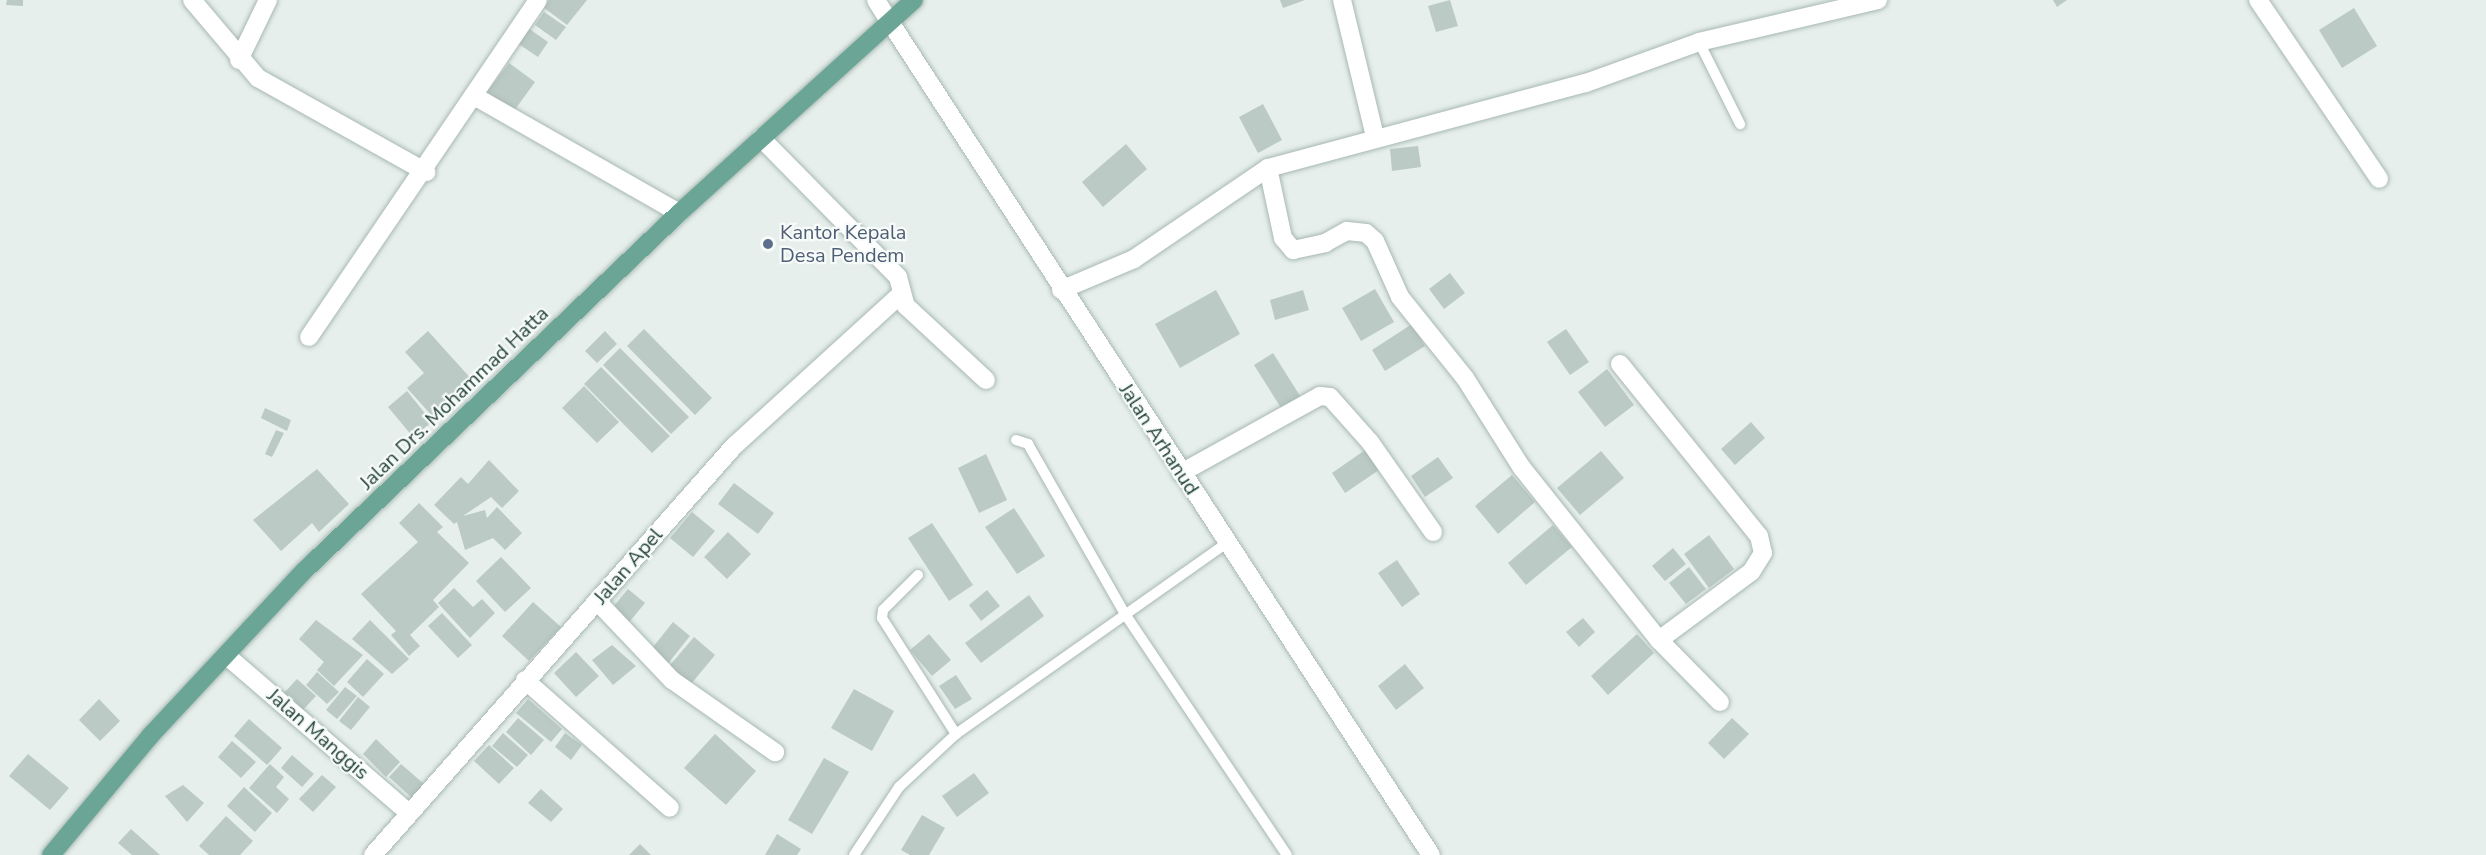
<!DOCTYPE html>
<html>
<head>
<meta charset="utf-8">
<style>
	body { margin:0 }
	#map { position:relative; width:2486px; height:855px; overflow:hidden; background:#e6efeb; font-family:"Nunito Sans",sans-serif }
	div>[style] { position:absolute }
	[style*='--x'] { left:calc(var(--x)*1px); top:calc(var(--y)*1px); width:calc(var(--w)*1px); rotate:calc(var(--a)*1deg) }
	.building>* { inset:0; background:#bbcac4 }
	.roads { filter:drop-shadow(0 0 2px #a8b8b2) drop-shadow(0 0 2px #a8b8b2) }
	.service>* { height:10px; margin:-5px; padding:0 5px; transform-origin:5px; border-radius:5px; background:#fff }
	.minor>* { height:18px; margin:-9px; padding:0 9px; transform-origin:9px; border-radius:9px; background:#fff }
	.tertiary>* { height:18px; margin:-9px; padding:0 9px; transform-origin:9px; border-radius:9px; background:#fff }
	.secondary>* { height:18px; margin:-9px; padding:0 9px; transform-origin:9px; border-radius:9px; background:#fff }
	.primary>* { height:18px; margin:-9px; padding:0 9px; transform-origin:9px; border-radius:9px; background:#6aa596 }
	.dots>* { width:16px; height:16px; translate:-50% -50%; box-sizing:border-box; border:3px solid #f7fbf9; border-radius:50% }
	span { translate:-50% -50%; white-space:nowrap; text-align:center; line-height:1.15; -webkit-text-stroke:4.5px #f7fbf9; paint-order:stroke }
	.service-label { font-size:20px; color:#4e5e75 }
	.left { translate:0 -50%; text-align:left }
	.street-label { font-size:20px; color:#24423a }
</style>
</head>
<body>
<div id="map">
	<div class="building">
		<i style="clip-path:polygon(7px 0,23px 0,23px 6px,6px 5px)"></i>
		<i style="clip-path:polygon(549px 0,587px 0,567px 25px,543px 7px)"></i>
		<i style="clip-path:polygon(1280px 0,1305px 0,1283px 8px)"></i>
		<i style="clip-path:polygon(1450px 0,1458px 26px,1436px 32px,1428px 6px)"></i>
		<i style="clip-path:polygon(2053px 0,2067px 0,2057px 7px)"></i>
		<i style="clip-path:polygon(2354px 8px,2377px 46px,2342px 68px,2319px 30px)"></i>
		<i style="clip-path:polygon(544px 12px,566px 27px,556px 40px,535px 25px)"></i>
		<i style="clip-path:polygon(528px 28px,548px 42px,538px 57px,517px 43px)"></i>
		<i style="clip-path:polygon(509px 63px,535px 82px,514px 111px,487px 92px)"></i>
		<i style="clip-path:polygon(1263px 104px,1282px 140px,1258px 153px,1239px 117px)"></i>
		<i style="clip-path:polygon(1126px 144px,1147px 169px,1103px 207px,1082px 182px)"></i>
		<i style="clip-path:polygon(1418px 146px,1421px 167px,1392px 171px,1390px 149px)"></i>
		<i style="clip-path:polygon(1450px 273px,1465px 293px,1444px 309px,1429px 289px)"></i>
		<i style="clip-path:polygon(1375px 289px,1394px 322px,1361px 341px,1342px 308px)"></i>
		<i style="clip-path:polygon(1216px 290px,1240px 334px,1180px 368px,1155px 324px)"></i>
		<i style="clip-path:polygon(1303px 290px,1309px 310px,1275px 320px,1270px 300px)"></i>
		<i style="clip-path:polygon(1412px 324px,1425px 346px,1385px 371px,1372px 350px)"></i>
		<i style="clip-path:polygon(644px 329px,712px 398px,695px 415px,627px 346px)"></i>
		<i style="clip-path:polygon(1566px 329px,1589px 362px,1570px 375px,1547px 342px)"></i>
		<i style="clip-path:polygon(428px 331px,474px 382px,433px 417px,407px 388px,424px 373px,405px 352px)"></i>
		<i style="clip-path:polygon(605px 331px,617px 344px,597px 363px,585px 351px)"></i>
		<i style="clip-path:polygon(620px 348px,689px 417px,671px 434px,603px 365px)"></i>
		<i style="clip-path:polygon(1273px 353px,1302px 399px,1283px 411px,1254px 365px)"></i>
		<i style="clip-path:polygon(601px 367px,670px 436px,652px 453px,584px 384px)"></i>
		<i style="clip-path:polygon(1607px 369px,1634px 405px,1605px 427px,1578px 392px)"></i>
		<i style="clip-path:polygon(584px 386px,619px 422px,597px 443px,562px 408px)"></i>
		<i style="clip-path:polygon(407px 391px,432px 422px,413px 437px,388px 407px)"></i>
		<i style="clip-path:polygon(265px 408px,291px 420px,287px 431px,261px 418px)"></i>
		<i style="clip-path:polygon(1751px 422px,1765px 438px,1735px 465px,1721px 449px)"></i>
		<i style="clip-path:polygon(276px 430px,284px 433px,272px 457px,265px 454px)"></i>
		<i style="clip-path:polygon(1368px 448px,1382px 468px,1345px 493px,1332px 473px)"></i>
		<i style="clip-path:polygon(1601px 451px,1624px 478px,1580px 515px,1557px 488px)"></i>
		<i style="clip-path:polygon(986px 454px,1007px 500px,979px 513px,958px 468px)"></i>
		<i style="clip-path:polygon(1438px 457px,1453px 478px,1425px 497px,1411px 476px)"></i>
		<i style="clip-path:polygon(489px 460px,519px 491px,502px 508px,491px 497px,463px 516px,485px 510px,487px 518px,497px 507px,522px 533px,505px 550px,493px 538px,465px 550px,457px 522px,454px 524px,434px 505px,461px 477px,468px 484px)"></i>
		<i style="clip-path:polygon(317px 469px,349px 504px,319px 532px,312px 523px,281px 551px,253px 520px)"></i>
		<i style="clip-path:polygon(1512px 475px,1535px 502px,1498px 534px,1475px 506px)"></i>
		<i style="clip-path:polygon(734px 483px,774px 513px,758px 534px,718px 504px)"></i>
		<i style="clip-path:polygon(419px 503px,443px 527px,437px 532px,469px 563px,433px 600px,439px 607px,410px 635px,420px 646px,409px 656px,391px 635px,396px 631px,361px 594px,418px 542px,399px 523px)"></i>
		<i style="clip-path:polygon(1014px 508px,1045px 556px,1017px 574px,985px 527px)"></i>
		<i style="clip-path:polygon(692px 512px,715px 531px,693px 557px,670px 538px)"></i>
		<i style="clip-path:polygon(932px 523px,973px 585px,949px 601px,908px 538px)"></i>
		<i style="clip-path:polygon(1553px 525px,1572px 547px,1526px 585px,1508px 563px)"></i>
		<i style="clip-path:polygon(728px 532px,751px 554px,727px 579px,704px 557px)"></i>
		<i style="clip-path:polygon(1709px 535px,1734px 569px,1709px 588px,1684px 554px)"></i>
		<i style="clip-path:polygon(1673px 548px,1686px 564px,1665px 581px,1652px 566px)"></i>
		<i style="clip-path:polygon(501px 557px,531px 588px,505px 612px,476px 581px)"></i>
		<i style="clip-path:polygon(1397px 560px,1420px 594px,1402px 607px,1378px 573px)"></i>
		<i style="clip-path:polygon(1689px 567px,1706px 589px,1686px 604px,1669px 583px)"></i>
		<i style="clip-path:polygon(454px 588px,473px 607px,482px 599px,495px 613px,470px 638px,438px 603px)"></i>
		<i style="clip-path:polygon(628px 589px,645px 603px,626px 626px,609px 612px)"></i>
		<i style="clip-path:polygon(987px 590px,1000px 606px,981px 621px,969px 605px)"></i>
		<i style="clip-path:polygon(1029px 595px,1044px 616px,981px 663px,965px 643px)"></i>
		<i style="clip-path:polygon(533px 602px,561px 627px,529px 661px,502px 636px)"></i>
		<i style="clip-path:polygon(442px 613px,472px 645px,458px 658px,428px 626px)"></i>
		<i style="clip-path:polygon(1583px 618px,1595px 632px,1579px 647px,1566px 632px)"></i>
		<i style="clip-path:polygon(316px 620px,363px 655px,334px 686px,317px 670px,324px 662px,299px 639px)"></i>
		<i style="clip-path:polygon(370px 620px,409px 659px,392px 674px,352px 639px)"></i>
		<i style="clip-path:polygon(673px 622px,690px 636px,666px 666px,649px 652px)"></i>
		<i style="clip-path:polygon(929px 634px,951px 660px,932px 676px,910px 650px)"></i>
		<i style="clip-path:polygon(1637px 634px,1654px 653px,1608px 695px,1591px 676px)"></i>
		<i style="clip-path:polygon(694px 637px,715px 655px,687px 689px,665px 671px)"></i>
		<i style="clip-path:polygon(612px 645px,636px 666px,613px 685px,592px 660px)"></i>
		<i style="clip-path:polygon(576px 652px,599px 676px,576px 697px,554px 673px)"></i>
		<i style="clip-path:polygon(367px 659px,384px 674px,363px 697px,347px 682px)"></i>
		<i style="clip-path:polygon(1405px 664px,1424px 688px,1396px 710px,1378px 686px)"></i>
		<i style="clip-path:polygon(317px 672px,339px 692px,327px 704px,306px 685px)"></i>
		<i style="clip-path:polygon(956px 675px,972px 699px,955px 709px,939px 686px)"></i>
		<i style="clip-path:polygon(297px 679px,316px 696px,302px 711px,283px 694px)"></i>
		<i style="clip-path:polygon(345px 687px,357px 696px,337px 719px,326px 710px)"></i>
		<i style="clip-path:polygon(854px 689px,894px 711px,872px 751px,831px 728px)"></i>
		<i style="clip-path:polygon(358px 697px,370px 707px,351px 730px,339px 721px)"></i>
		<i style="clip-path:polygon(99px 699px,120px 721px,100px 741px,79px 720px)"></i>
		<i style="clip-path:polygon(528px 699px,562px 729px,551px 742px,516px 713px)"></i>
		<i style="clip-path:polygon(518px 718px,544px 740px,531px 755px,506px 732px)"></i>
		<i style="clip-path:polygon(1732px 718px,1749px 734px,1724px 759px,1708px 743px)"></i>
		<i style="clip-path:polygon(249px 719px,282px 748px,267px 765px,234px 736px)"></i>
		<i style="clip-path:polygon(503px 733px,528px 755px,517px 767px,492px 746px)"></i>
		<i style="clip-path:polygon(565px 733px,582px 745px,571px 760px,555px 747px)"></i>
		<i style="clip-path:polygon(715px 734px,756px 771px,726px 805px,684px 768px)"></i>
		<i style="clip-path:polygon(376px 739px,400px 762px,386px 777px,363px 754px)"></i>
		<i style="clip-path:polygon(232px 741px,256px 762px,241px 778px,218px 757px)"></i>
		<i style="clip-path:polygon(489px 745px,514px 768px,499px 784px,474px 761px)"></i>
		<i style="clip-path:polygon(28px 754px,69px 788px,50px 810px,9px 776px)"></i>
		<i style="clip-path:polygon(292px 755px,314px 774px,302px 787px,281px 768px)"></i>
		<i style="clip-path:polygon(824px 758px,849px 772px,812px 834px,788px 820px)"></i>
		<i style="clip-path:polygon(270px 764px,284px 777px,276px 787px,289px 799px,277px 813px,249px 788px)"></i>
		<i style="clip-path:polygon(401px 764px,424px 784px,412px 798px,389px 777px)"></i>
		<i style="clip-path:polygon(974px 773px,989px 793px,957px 817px,942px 796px)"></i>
		<i style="clip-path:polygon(322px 775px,336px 787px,313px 812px,299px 799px)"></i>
		<i style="clip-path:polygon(183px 785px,204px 803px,187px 822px,165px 796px)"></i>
		<i style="clip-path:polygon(244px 787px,272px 813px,255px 832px,227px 806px)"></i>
		<i style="clip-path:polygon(541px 789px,563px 809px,551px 822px,528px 803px)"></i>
		<i style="clip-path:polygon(922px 815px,945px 828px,929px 855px,910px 855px,901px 850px)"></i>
		<i style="clip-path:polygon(226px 816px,253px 841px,240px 855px,209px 855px,199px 846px)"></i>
		<i style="clip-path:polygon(131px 829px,160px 855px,132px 855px,118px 843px)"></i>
		<i style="clip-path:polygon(777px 834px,801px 849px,797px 855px,765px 855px)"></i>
		<i style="clip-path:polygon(640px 844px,651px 855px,629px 855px)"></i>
	</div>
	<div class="roads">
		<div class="service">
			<i style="--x:1699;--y:42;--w:92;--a:63.4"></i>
			<i style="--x:1016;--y:440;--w:13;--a:18"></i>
			<i style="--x:1028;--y:444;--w:196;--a:60.3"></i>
			<i style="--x:1125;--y:614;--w:290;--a:56.1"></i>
			<i style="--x:918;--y:575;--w:49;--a:135"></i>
			<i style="--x:883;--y:610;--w:8;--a:97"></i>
			<i style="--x:882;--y:618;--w:138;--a:57.5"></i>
			<i style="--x:854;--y:855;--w:82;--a:-56.5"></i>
			<i style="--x:899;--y:787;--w:78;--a:-42.9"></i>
			<i style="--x:956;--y:734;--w:332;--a:-35.2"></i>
		</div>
		<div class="minor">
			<i style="--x:192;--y:0;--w:102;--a:49.8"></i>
			<i style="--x:258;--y:78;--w:193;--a:29.2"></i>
			<i style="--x:1342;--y:0;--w:140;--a:76.4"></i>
			<i style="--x:2258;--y:0;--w:216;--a:55.9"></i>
			<i style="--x:239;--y:60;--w:67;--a:-64.2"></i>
			<i style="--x:474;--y:96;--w:236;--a:29.7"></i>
			<i style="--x:761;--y:138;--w:195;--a:45.4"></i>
			<i style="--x:898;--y:277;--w:30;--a:75"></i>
			<i style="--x:906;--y:306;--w:109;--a:42.8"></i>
			<i style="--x:1268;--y:168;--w:72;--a:77.9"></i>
			<i style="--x:1283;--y:238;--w:16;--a:50"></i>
			<i style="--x:1293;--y:250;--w:33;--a:-12"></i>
			<i style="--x:1325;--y:243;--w:25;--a:-29"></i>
			<i style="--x:1347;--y:231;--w:19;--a:6"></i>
			<i style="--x:1366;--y:233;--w:12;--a:42"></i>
			<i style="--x:1375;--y:241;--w:61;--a:65.9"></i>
			<i style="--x:1400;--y:297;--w:104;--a:51.3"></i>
			<i style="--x:1465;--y:378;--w:107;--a:57.7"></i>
			<i style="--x:1522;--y:468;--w:220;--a:51.5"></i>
			<i style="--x:1659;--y:640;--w:87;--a:45.5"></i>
			<i style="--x:1061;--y:290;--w:79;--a:-23"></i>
			<i style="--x:1134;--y:259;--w:162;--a:-34.2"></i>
			<i style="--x:1268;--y:168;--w:329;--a:-15"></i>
			<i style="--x:1586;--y:83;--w:120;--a:-19.9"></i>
			<i style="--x:1699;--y:42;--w:184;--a:-13.2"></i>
			<i style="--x:309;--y:337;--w:407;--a:-55.8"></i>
			<i style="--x:1620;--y:364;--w:221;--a:51.1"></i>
			<i style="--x:1759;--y:536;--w:17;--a:77"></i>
			<i style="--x:1763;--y:553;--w:22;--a:122"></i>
			<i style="--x:1751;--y:572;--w:114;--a:143.5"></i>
			<i style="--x:1181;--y:473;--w:159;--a:-29"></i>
			<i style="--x:1320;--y:396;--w:10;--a:6"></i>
			<i style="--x:1330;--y:397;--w:60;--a:48.4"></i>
			<i style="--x:1370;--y:442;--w:110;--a:55"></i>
			<i style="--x:597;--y:601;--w:109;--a:46.5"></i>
			<i style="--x:672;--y:680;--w:126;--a:35"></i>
			<i style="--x:227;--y:656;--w:239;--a:40.8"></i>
			<i style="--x:525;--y:680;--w:193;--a:41.4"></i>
			<i style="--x:373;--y:855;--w:546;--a:-48.57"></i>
			<i style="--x:734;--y:446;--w:226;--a:-42.3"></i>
		</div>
		<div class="tertiary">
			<i style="--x:890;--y:22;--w:993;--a:57"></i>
		</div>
		<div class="secondary">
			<i style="--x:876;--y:0;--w:26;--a:58"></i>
		</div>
		<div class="primary">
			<i style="--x:51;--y:855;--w:155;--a:-50.2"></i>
			<i style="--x:150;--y:736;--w:226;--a:-47"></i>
			<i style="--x:304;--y:571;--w:518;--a:-43.67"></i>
			<i style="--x:679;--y:213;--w:317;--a:-42.2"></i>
		</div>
	</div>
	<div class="dots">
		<i style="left:768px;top:244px;background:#5c6f8a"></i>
	</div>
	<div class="service-label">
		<span class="left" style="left:780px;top:244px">Kantor Kepala<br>Desa Pendem</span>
	</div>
	<div class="street-label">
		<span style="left:454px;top:398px;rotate:-44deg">Jalan Drs. Mohammad Hatta</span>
		<span style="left:1159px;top:439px;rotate:57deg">Jalan Arhanud</span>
		<span style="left:628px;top:566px;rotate:-49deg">Jalan Apel</span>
		<span style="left:318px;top:734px;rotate:41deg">Jalan Manggis</span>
	</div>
</div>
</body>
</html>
